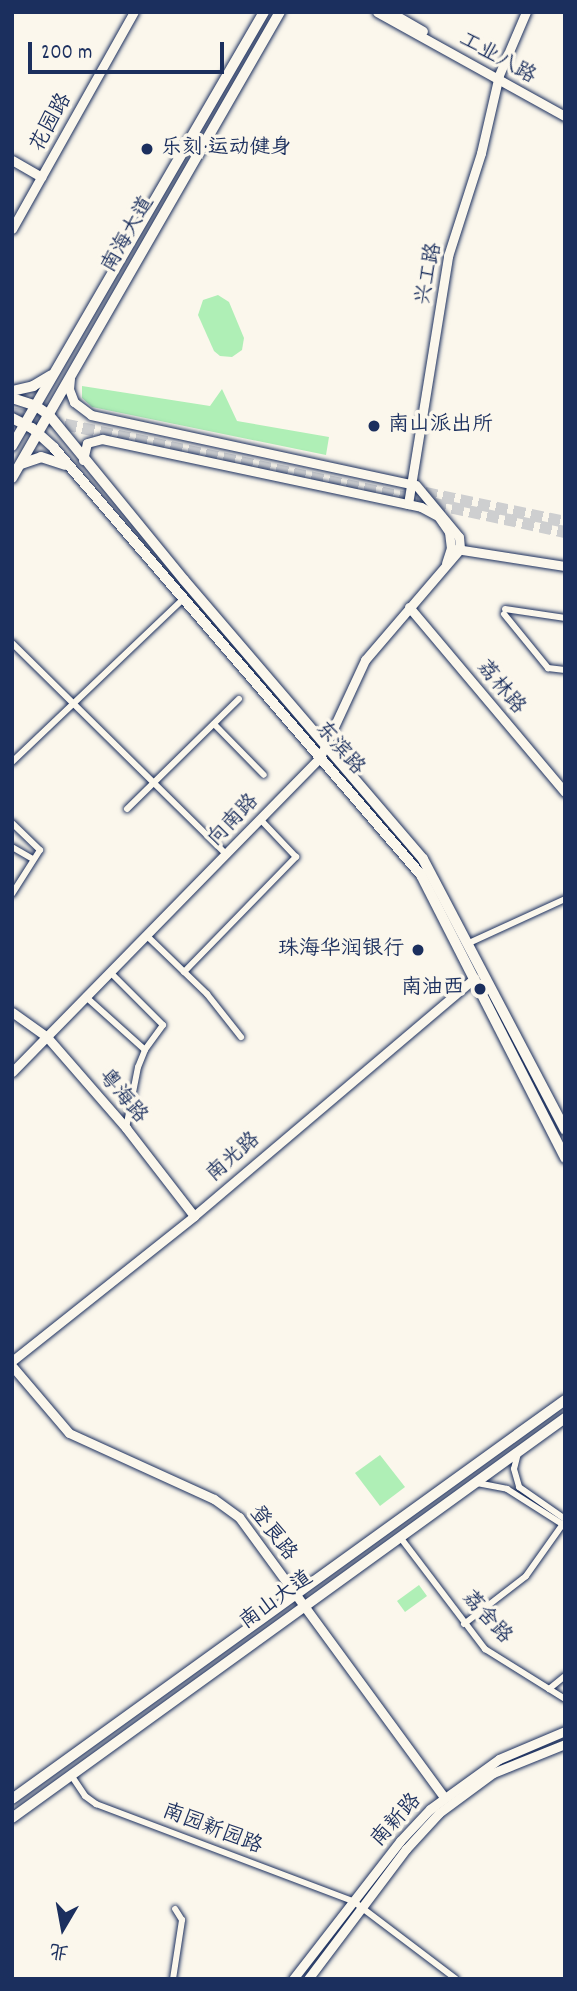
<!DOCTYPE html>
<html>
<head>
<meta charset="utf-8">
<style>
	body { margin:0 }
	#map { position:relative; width:577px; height:1991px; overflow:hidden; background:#fbf7ec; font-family:Dekko,"LXGW WenKai TC",sans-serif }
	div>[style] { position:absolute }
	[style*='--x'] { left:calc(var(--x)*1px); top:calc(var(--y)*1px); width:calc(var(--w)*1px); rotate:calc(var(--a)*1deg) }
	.green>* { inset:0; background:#afefb6 }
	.highway-tunnel>* { height:12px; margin-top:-6px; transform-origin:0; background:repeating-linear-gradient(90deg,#cecfd0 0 12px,transparent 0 18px) }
	.roads { filter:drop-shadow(0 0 2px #1b2f5e) drop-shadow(0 0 2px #1b2f5e) }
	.street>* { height:6px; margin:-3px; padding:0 3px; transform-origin:3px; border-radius:3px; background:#fbf7ec }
	.secondary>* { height:9px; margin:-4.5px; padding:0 4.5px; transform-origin:4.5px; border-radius:4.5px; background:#fbf7ec }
	.primary>* { height:10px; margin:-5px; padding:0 5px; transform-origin:5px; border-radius:5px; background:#fbf7ec }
	.dots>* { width:19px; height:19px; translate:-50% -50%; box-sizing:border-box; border:4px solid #fbf7ec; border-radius:50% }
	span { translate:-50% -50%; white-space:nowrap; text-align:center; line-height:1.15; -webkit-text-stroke:7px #fbf7ec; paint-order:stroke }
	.street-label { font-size:21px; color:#1b2f5e }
	.poi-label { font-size:21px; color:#1b2f5e }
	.left { translate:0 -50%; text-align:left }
	.right { translate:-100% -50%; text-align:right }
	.frame { position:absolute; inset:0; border:14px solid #1b2f5e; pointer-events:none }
	.north { position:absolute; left:28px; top:1893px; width:70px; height:70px; -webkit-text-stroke:5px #fbf7ec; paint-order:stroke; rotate:190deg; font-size:19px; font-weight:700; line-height:28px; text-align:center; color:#1b2f5e }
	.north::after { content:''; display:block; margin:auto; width:24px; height:32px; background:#1b2f5e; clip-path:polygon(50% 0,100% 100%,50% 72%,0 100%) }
	.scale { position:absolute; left:28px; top:42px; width:196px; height:32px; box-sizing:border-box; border:4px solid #1b2f5e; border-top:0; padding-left:9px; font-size:21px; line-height:24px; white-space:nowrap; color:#1b2f5e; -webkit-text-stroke:5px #fbf7ec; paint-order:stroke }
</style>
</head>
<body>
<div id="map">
	<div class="green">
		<i style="clip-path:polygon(218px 295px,229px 302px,244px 338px,242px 350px,232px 357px,220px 356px,214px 351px,198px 315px,203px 300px)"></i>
		<i style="clip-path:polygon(82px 386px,210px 406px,222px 389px,237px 421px,329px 437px,326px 455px,92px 407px,82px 398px)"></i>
		<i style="clip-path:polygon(380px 1455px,405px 1487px,380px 1506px,355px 1473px)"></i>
		<i style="clip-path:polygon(419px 1585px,427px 1596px,405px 1612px,397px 1601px)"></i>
	</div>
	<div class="highway-tunnel">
		<i style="--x:12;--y:413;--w:566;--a:12.14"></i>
		<i style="--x:425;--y:493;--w:143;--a:11.7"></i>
	</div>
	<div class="roads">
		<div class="street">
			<i style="--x:505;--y:609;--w:61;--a:8.5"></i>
			<i style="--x:504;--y:614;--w:70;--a:50.8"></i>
			<i style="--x:548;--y:668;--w:17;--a:7"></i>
			<i style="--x:12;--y:643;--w:301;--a:44.6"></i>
			<i style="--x:214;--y:724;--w:71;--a:45.6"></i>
			<i style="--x:12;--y:762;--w:238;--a:-43.6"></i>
			<i style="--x:127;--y:809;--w:157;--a:-44.5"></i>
			<i style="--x:12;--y:823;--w:39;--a:44"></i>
			<i style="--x:40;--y:850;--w:52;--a:122.5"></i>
			<i style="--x:12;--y:847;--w:24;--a:30"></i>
			<i style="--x:146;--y:935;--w:85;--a:44"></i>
			<i style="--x:207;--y:994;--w:55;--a:51.7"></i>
			<i style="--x:469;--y:943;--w:106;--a:-24.6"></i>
			<i style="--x:110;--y:972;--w:75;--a:45"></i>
			<i style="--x:163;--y:1025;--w:31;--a:126"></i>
			<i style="--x:145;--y:1050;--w:18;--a:112"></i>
			<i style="--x:138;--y:1067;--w:62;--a:101.1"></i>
			<i style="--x:184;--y:972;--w:161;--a:-45.8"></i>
			<i style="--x:296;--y:857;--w:52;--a:-133.5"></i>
			<i style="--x:86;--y:997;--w:79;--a:41.9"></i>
			<i style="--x:518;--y:1453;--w:16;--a:104"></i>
			<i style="--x:514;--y:1469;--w:19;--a:74"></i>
			<i style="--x:519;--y:1487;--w:56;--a:34.8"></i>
			<i style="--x:477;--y:1483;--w:31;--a:11"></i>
			<i style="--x:507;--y:1489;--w:69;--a:32.5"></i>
			<i style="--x:400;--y:1537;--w:141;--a:52.8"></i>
			<i style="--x:485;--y:1649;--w:94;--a:32"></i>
			<i style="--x:464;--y:1624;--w:78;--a:-37.7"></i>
			<i style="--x:526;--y:1576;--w:64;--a:-54.6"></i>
			<i style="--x:549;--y:1689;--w:21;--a:-39"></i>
			<i style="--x:71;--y:1775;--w:25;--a:56"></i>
			<i style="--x:85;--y:1796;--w:14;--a:36"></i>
			<i style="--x:96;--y:1804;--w:275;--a:20.7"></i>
			<i style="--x:353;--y:1901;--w:129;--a:37.1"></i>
			<i style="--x:173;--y:1979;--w:60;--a:-81.3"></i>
			<i style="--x:182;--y:1920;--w:13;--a:-122"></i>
		</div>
		<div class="secondary">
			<i style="--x:377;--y:12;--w:215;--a:29"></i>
			<i style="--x:390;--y:12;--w:38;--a:30"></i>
			<i style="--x:12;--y:160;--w:34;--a:30"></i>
			<i style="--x:12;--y:229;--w:249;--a:-60.7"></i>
			<i style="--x:70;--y:378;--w:11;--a:95"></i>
			<i style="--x:69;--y:389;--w:14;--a:69"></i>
			<i style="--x:74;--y:402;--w:21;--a:37"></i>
			<i style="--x:91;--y:415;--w:332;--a:12.2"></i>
			<i style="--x:416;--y:485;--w:67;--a:50.4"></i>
			<i style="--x:459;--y:537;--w:12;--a:85"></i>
			<i style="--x:83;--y:460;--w:17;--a:-77"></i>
			<i style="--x:87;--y:443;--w:16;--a:-15"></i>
			<i style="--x:102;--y:439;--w:326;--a:12"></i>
			<i style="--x:421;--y:507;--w:19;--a:28"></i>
			<i style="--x:438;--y:516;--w:19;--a:55"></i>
			<i style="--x:449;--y:532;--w:16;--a:83"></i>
			<i style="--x:451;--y:548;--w:16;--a:108"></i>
			<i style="--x:408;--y:504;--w:251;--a:-80.8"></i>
			<i style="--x:448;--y:256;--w:108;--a:-72.2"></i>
			<i style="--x:481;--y:153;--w:80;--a:-77"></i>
			<i style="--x:499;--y:75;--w:69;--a:-66.8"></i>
			<i style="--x:456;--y:549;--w:110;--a:8.9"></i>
			<i style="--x:409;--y:607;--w:242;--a:49.9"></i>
			<i style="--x:12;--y:1012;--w:43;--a:35.5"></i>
			<i style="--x:47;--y:1037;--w:121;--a:49"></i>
			<i style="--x:126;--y:1128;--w:111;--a:52.3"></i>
			<i style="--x:12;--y:1072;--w:441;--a:-45.6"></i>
			<i style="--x:320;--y:757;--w:107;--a:-65.1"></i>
			<i style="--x:365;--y:660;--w:146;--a:-49.4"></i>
			<i style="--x:12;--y:1361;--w:233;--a:-38.5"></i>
			<i style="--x:194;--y:1216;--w:368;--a:-40.3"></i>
			<i style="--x:12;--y:1366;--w:88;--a:49.6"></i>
			<i style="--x:69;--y:1433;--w:159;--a:24.5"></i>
			<i style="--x:214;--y:1499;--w:31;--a:36"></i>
			<i style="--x:239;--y:1517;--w:347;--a:53.8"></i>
			<i style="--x:293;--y:1979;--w:175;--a:-52.2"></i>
			<i style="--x:400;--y:1841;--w:44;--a:-46.8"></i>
			<i style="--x:430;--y:1809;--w:85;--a:-35.9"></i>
			<i style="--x:499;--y:1759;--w:72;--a:-23"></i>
			<i style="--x:308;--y:1979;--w:163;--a:-53"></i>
			<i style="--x:406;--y:1849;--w:49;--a:-47.5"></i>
			<i style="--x:439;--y:1813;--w:67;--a:-36.5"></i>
			<i style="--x:493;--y:1773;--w:78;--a:-21.9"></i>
		</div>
		<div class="primary">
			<i style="--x:12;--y:391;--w:22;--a:-13"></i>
			<i style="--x:33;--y:386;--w:21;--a:-31"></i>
			<i style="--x:12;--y:398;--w:25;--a:18"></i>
			<i style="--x:36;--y:406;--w:16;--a:35"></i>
			<i style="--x:49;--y:415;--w:213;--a:50.7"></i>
			<i style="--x:184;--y:580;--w:367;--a:49.4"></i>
			<i style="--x:423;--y:859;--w:306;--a:62.3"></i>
			<i style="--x:12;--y:418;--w:22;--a:27"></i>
			<i style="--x:32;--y:428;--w:30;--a:42"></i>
			<i style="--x:54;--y:448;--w:563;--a:49.32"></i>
			<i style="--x:421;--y:875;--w:318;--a:63"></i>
			<i style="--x:12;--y:446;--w:502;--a:-59.86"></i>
			<i style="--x:21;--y:464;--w:21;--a:-19"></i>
			<i style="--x:41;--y:457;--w:25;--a:18"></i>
			<i style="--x:12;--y:478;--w:538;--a:-60.1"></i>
			<i style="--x:12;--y:1799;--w:682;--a:-35.81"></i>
			<i style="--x:12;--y:1818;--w:683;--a:-35.88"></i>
		</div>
	</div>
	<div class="dots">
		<i style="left:147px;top:149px;background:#1b2f5e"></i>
		<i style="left:374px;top:426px;background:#1b2f5e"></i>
		<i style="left:418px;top:950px;background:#1b2f5e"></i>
		<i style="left:480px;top:989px;background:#1b2f5e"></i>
	</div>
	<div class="street-label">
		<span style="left:497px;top:59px;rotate:29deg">工业八路</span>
		<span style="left:52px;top:123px;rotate:-61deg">花园路</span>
		<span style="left:129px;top:235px;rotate:-60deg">南海大道</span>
		<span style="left:430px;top:274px;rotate:-79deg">兴工路</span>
		<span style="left:500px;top:688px;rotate:50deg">荔林路</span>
		<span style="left:339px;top:749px;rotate:49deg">东滨路</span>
		<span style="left:234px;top:821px;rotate:-46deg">向南路</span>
		<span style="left:122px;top:1097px;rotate:50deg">粤海路</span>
		<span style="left:234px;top:1158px;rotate:-41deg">南光路</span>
		<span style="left:272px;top:1534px;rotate:52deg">登良路</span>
		<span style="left:277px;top:1601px;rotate:-36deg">南山大道</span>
		<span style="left:486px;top:1618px;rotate:48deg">荔舍路</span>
		<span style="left:397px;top:1821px;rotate:-48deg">南新路</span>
		<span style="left:212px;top:1830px;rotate:21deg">南园新园路</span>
	</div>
	<div class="poi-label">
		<span class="left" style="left:161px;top:149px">乐刻·运动健身</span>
		<span class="left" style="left:388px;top:426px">南山派出所</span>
		<span class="right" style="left:404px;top:950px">珠海华润银行</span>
		<span class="right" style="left:464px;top:989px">南油西</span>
	</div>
	<div class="frame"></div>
	<div class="north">北</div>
	<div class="scale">200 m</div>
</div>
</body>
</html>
